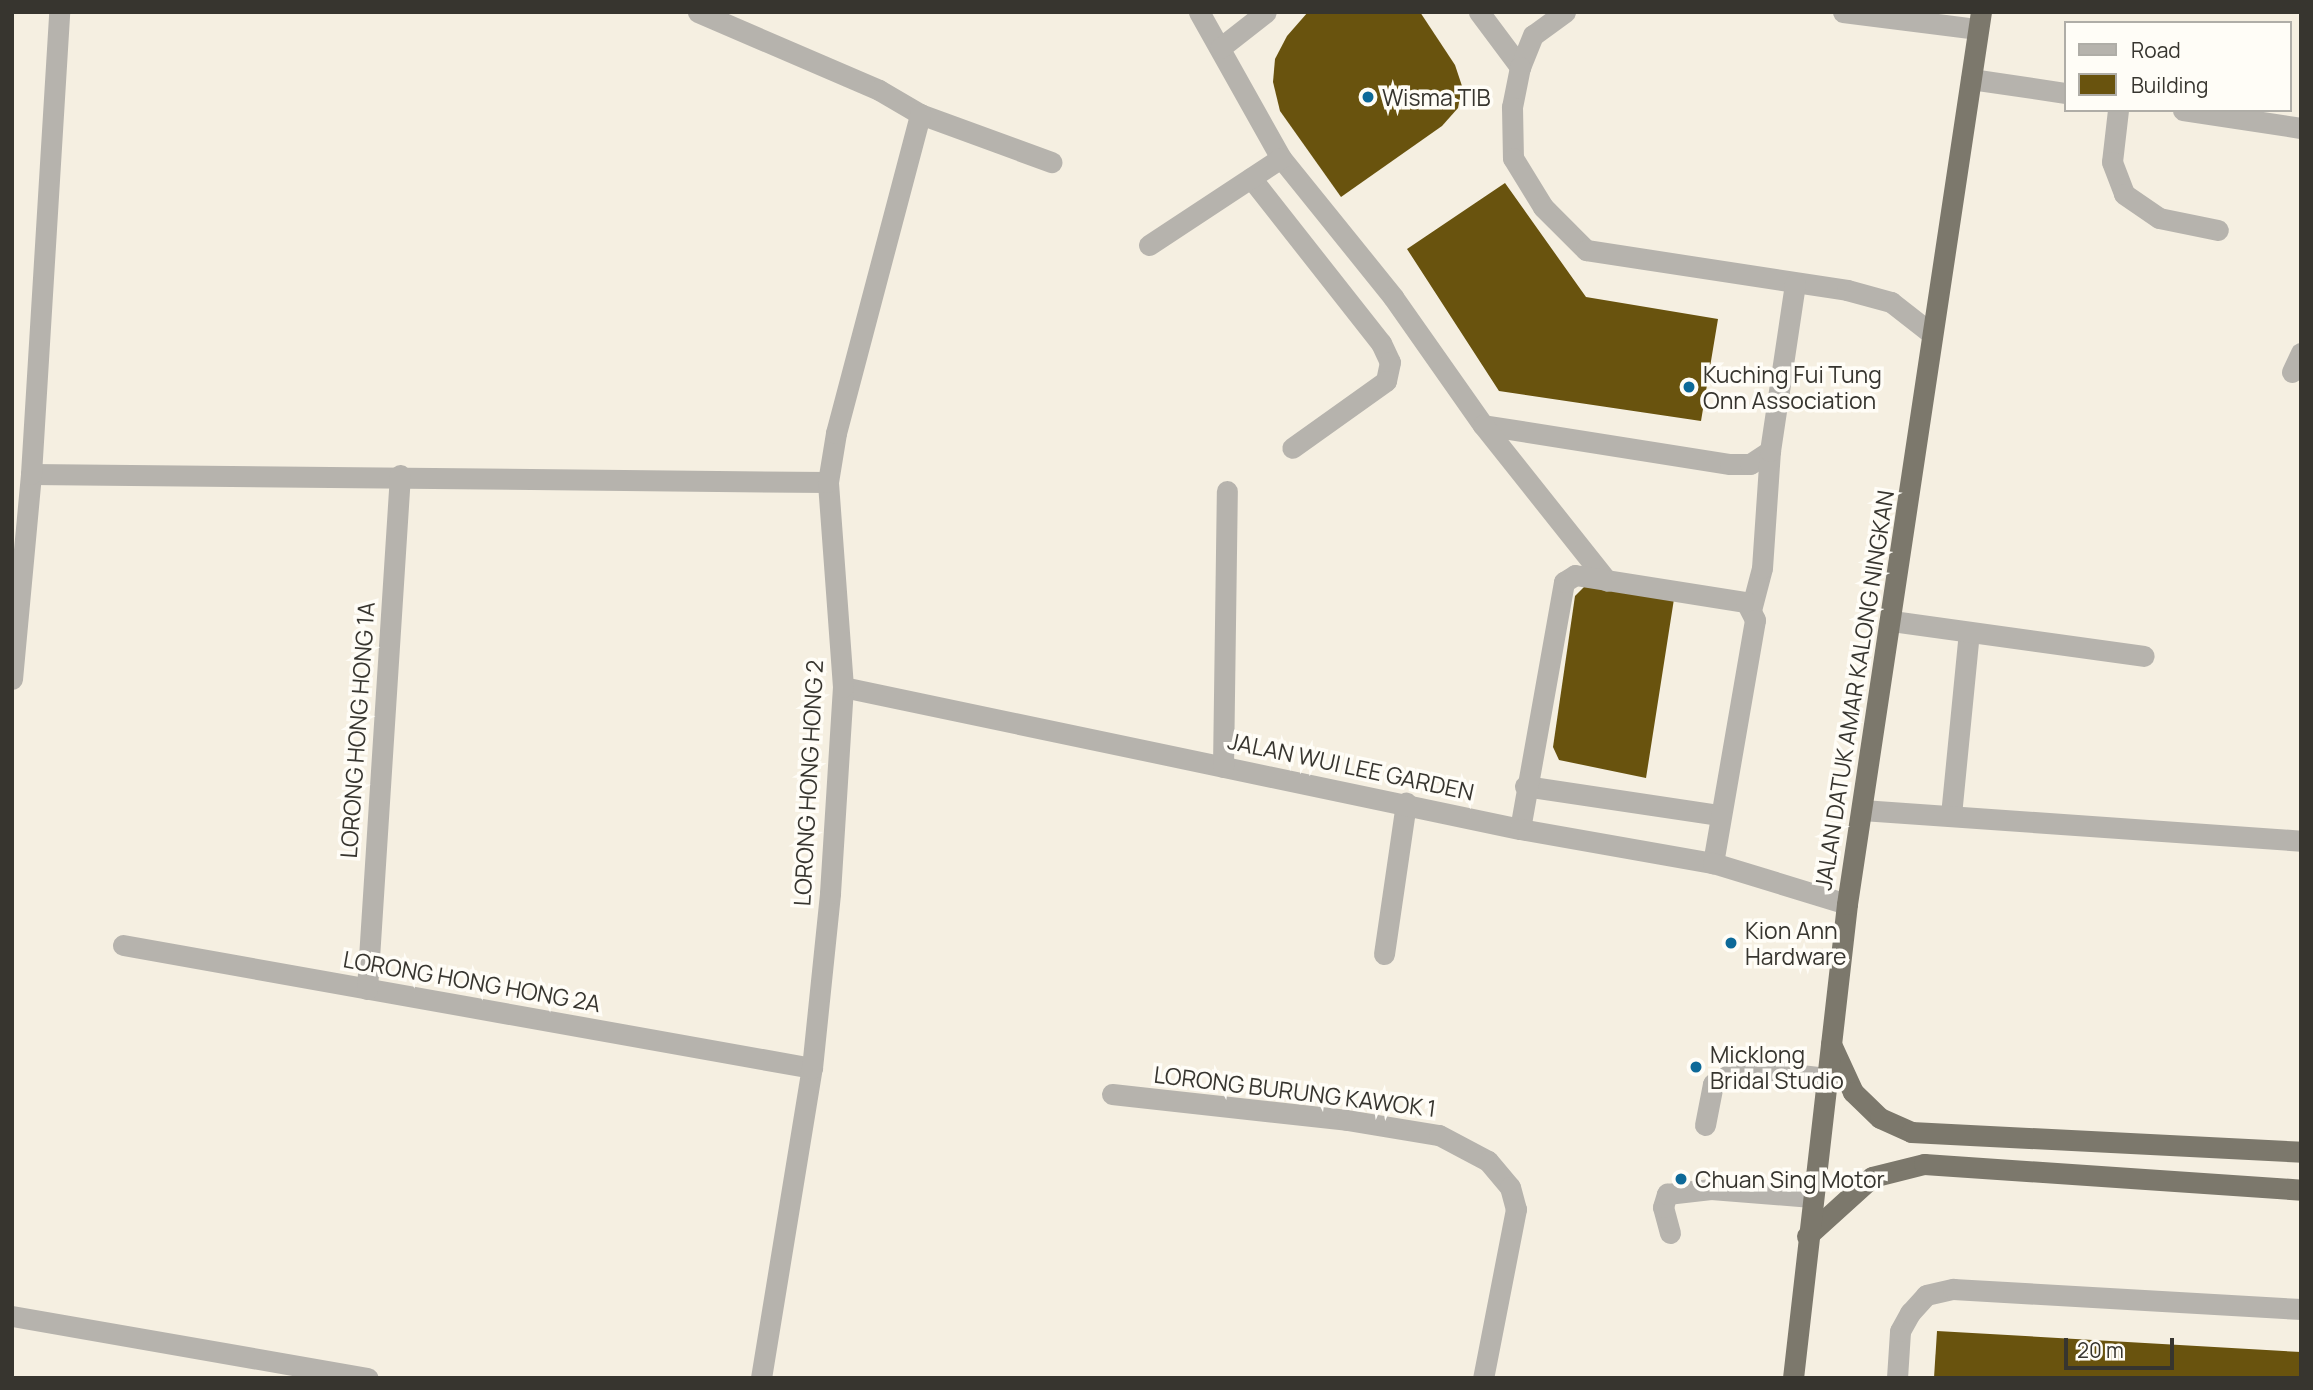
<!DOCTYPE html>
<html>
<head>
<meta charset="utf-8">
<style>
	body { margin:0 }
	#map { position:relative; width:2313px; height:1390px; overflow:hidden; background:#f5efe1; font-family:Manrope,sans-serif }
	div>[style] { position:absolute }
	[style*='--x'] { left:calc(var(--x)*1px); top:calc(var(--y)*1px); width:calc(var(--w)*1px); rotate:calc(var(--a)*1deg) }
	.building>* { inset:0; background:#69530e }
	.service>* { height:21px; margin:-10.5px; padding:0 10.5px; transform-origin:10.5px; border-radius:10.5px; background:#b6b3ad }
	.minor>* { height:21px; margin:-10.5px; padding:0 10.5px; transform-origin:10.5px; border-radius:10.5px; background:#b6b3ad }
	.trunk>* { height:21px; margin:-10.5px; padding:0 10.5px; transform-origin:10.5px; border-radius:10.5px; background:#7c786c }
	.dots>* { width:19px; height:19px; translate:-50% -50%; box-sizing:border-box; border:4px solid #fffdf7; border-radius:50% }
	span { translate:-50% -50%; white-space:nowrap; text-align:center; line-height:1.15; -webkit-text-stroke:7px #fffdf7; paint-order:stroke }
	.poi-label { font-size:23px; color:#37352f }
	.left { translate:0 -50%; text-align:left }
	.street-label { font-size:23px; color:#37352f }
	.frame { position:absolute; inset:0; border:14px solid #37352f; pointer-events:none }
	.legend { position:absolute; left:2064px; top:21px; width:228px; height:91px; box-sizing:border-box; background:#fffdf7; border:2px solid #afada7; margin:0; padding:9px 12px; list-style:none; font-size:21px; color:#37352f }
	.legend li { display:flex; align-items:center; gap:14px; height:35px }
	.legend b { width:35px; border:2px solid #afada7 }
	.scale { position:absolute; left:2064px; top:1338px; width:110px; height:32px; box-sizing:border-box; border:4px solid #37352f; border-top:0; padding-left:9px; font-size:21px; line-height:24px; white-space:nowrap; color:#37352f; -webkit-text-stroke:5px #fffdf7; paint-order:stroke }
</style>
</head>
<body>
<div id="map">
	<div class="building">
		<i style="clip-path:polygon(1308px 12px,1420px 12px,1455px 65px,1462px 86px,1458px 108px,1442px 126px,1341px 197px,1280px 111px,1273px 82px,1275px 59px,1287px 36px)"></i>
		<i style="clip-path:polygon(1505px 183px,1586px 297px,1718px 319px,1701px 421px,1499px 391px,1407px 249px)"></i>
		<i style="clip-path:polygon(1586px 585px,1674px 599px,1646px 778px,1559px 760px,1553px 747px,1575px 596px)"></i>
		<i style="clip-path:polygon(1937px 1331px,2301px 1352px,2301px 1378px,1934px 1378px)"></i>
	</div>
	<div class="service">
		<i style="--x:1199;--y:12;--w:167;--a:60.7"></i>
		<i style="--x:1281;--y:158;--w:179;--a:51.1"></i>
		<i style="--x:1393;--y:297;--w:156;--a:54.9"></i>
		<i style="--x:1483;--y:425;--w:250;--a:9"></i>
		<i style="--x:1730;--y:464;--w:20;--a:0"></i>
		<i style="--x:1750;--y:464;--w:24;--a:-33"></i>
		<i style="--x:1479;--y:12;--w:69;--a:53.3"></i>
		<i style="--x:1565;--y:12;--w:39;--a:144"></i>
		<i style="--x:1533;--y:35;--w:35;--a:112"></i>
		<i style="--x:1520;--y:67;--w:41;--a:101.3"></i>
		<i style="--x:1512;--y:107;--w:51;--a:88.9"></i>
		<i style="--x:1513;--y:158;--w:57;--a:58.5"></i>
		<i style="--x:1543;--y:207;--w:61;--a:45"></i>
		<i style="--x:1586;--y:250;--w:264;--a:8.7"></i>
		<i style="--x:1847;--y:290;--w:46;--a:15.3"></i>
		<i style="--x:1891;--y:302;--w:52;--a:38"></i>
		<i style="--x:1220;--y:48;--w:58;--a:-38"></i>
		<i style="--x:2118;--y:110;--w:52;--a:96.6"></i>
		<i style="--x:2112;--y:162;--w:34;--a:69"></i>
		<i style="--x:2124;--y:194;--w:42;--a:34.4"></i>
		<i style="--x:2159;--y:218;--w:60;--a:11.5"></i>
		<i style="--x:1251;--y:178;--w:210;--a:51.8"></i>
		<i style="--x:1381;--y:343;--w:21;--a:65"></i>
		<i style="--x:1390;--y:362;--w:19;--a:102"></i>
		<i style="--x:1386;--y:381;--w:115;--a:144.5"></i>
		<i style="--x:1149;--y:245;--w:158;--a:-33.4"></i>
		<i style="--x:2292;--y:372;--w:21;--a:-65"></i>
		<i style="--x:1483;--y:425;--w:199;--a:51.5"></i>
		<i style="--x:1751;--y:610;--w:43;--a:-75.3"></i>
		<i style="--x:1762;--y:568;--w:117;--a:-86.1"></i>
		<i style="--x:1770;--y:451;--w:169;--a:-81.5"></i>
		<i style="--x:1525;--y:786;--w:195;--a:8.5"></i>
		<i style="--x:1951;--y:815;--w:183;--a:-84.4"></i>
		<i style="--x:1520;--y:829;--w:251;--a:-79.9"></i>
		<i style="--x:1564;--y:582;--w:13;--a:-32"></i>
		<i style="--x:1575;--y:575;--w:173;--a:9"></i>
		<i style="--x:1746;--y:602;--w:20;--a:63"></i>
		<i style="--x:1755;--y:620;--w:247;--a:99.8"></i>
		<i style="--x:1384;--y:954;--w:153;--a:-81.7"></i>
		<i style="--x:1705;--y:1125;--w:42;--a:-79"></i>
		<i style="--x:1713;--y:1084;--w:20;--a:-30"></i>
		<i style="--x:1730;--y:1074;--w:27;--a:-8"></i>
		<i style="--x:1757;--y:1070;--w:70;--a:6.5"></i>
		<i style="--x:1670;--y:1233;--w:27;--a:-105"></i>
		<i style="--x:1663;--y:1207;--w:14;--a:-73"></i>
		<i style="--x:1667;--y:1194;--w:44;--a:-6.5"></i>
		<i style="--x:1711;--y:1189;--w:101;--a:4.5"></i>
		<i style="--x:1897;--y:1378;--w:47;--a:-86.3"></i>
		<i style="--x:1900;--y:1331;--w:21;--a:-61"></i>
		<i style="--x:1910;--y:1313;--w:24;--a:-48"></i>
		<i style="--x:1926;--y:1295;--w:28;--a:-13"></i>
		<i style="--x:1953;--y:1289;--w:349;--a:3.3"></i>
	</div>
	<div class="minor">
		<i style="--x:698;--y:12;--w:197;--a:23.3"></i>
		<i style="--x:879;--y:90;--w:48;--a:30.3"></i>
		<i style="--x:920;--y:114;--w:140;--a:20.1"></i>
		<i style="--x:1843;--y:12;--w:136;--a:7.2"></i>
		<i style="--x:1971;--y:79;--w:96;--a:8.4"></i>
		<i style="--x:2183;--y:110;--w:119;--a:8.7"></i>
		<i style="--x:31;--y:474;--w:797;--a:0.58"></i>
		<i style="--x:1892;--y:621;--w:254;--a:7.9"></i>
		<i style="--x:12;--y:679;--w:206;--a:-84.7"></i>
		<i style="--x:31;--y:474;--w:463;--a:-86.5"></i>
		<i style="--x:843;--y:687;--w:692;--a:11.85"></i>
		<i style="--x:1520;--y:829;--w:196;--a:10"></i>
		<i style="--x:1713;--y:863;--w:140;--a:17"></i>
		<i style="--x:1223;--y:767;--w:276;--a:-89.2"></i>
		<i style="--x:1862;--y:810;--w:440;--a:4"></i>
		<i style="--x:123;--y:945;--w:700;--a:10.12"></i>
		<i style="--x:367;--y:989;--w:515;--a:-86.33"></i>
		<i style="--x:1112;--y:1094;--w:236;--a:6.3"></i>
		<i style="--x:1347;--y:1120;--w:93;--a:9.3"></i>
		<i style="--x:1439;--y:1135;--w:55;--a:28"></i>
		<i style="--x:1488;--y:1161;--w:34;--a:50"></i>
		<i style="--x:1510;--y:1187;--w:23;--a:75"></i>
		<i style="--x:1516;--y:1209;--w:172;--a:101"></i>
		<i style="--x:12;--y:1316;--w:361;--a:9.9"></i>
		<i style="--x:761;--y:1378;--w:314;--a:-80.7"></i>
		<i style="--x:812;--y:1068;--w:176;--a:-84.1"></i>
		<i style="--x:830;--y:893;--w:206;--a:-86.4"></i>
		<i style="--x:843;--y:687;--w:206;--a:-94.2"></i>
		<i style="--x:828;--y:482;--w:50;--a:-80.7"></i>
		<i style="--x:836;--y:433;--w:330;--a:-75.2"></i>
	</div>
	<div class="trunk">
		<i style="--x:1831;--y:1044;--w:53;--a:65.4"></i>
		<i style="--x:1853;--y:1092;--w:37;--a:44"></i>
		<i style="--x:1880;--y:1118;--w:34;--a:24"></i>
		<i style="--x:1911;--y:1132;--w:391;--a:2.9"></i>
		<i style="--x:1807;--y:1236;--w:88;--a:-42.2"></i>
		<i style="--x:1872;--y:1177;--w:54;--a:-14"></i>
		<i style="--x:1924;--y:1164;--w:378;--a:3.9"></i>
		<i style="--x:1793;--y:1378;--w:477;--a:-83.5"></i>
		<i style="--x:1847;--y:904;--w:902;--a:-81.46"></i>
	</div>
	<div class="dots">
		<i style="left:1368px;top:97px;background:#0d6998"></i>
		<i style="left:1689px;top:387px;background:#0d6998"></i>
		<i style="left:1731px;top:943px;background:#0d6998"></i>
		<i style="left:1696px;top:1067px;background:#0d6998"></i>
		<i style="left:1681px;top:1179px;background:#0d6998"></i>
	</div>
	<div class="poi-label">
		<span class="left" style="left:1382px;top:97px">Wisma TIB</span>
		<span class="left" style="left:1703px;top:387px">Kuching Fui Tung<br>Onn Association</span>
		<span class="left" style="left:1745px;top:943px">Kion Ann<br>Hardware</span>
		<span class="left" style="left:1710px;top:1067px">Micklong<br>Bridal Studio</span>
		<span class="left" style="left:1695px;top:1179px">Chuan Sing Motor</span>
	</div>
	<div class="street-label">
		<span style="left:1854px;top:690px;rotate:-81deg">JALAN DATUK AMAR KALONG NINGKAN</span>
		<span style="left:357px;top:730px;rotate:-86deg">LORONG HONG HONG 1A</span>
		<span style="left:1351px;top:766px;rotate:12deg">JALAN WUI LEE GARDEN</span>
		<span style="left:808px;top:783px;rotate:-87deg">LORONG HONG HONG 2</span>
		<span style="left:472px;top:981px;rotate:10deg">LORONG HONG HONG 2A</span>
		<span style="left:1295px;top:1091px;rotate:7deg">LORONG BURUNG KAWOK 1</span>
	</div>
	<div class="frame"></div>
	<ul class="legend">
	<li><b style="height:9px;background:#b6b3ad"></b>Road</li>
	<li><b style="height:19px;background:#69530e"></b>Building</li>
	</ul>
	<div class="scale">20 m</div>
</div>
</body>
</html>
